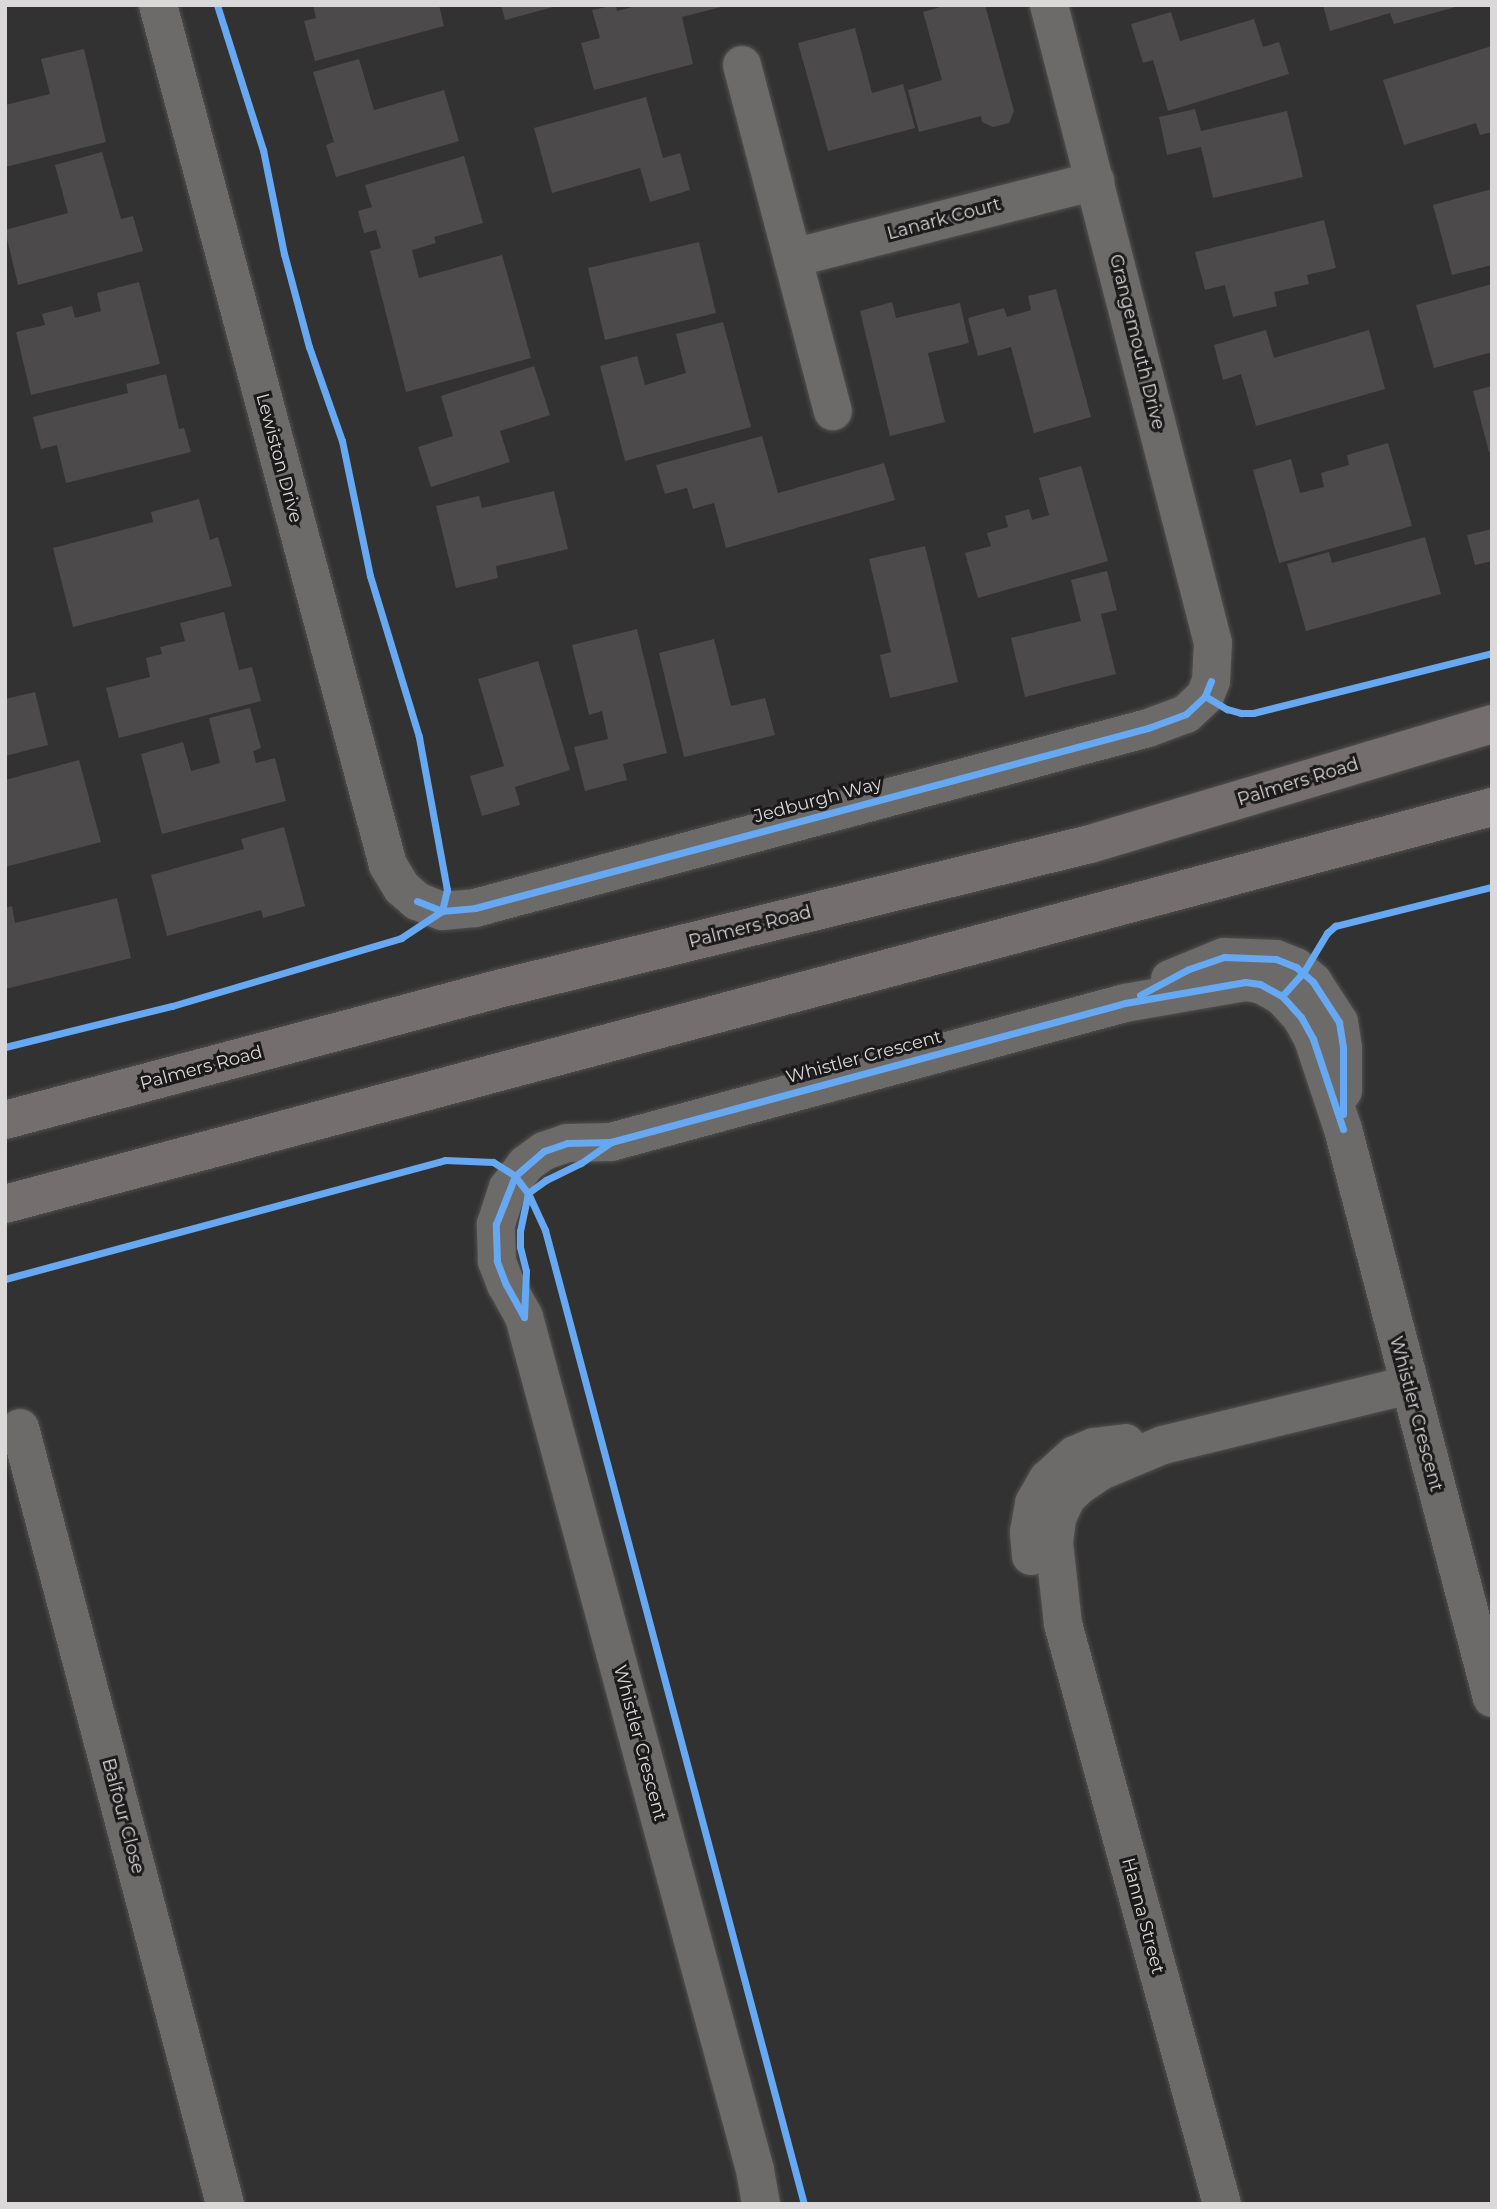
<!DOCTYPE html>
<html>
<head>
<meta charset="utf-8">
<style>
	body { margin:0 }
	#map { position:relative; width:1497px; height:2209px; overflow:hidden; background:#333232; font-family:Montserrat,sans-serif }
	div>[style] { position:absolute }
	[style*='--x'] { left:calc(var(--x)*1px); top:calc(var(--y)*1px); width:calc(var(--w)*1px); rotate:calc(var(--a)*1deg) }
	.building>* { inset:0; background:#4c4a4a }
	.roads { filter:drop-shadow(0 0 2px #515050) drop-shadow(0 0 2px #515050) }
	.minor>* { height:38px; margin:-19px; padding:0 19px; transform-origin:19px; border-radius:19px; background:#6c6b6a }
	.major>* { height:38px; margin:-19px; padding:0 19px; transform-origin:19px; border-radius:19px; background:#746e6e }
	.cycleway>* { height:7px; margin:-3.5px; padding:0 3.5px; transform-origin:3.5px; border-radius:3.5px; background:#66a8f1 }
	span { translate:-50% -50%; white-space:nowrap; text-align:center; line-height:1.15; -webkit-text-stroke:6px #1b1919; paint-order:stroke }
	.street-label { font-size:18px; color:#dad8d8 }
	.frame { position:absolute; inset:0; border:7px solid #dad8d8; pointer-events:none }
</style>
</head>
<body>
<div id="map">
	<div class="building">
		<i style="clip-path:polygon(313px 5px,439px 5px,444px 26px,315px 61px,304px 21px,316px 18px)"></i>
		<i style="clip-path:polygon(501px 5px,557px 5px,557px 6px,505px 20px)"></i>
		<i style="clip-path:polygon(616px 5px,617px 11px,640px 5px,725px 6px,682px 17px,693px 64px,594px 90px,581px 43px,600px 38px,592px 10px)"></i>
		<i style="clip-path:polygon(947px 5px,985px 5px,1014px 111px,1009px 123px,993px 127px,982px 122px,981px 116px,919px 132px,908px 90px,942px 80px,923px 12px)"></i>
		<i style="clip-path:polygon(1323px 5px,1459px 5px,1459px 6px,1394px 24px,1390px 13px,1330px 31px)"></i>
		<i style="clip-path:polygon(1171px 12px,1180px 41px,1254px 19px,1263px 47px,1279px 42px,1289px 74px,1168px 111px,1153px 60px,1143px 63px,1131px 24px)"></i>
		<i style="clip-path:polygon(855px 28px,872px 93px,903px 84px,915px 128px,828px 151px,798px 43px)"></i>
		<i style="clip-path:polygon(1492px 46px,1492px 132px,1480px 135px,1476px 123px,1404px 145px,1383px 80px)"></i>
		<i style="clip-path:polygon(84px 49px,106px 142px,5px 167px,5px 105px,50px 94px,41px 59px)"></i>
		<i style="clip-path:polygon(359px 59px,374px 110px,444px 90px,459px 141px,336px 177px,326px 145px,334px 142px,313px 72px)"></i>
		<i style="clip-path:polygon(646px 97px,663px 158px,680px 153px,690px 190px,650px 202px,640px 168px,552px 193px,534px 128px)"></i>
		<i style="clip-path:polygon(1195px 109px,1201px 131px,1287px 111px,1303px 177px,1213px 198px,1201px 147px,1167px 155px,1159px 117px)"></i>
		<i style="clip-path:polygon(102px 152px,121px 219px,133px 216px,143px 251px,18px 285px,5px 230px,68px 213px,55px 165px)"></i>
		<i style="clip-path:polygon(464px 156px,483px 223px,434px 237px,436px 243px,412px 250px,419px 278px,502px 255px,531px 358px,406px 392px,370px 251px,381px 248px,376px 230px,364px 233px,358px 211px,372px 207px,365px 185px)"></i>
		<i style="clip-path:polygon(1492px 189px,1492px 265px,1452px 275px,1433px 205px)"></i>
		<i style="clip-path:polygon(1324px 220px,1336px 268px,1307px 275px,1309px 284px,1274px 292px,1277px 306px,1233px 317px,1225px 285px,1205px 290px,1195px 252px)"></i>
		<i style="clip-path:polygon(699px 242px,716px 313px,605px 340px,588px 268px)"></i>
		<i style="clip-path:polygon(139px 282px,160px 364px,31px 395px,16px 332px,45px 325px,42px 314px,72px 306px,75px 318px,101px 311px,97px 293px)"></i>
		<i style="clip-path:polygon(1492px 284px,1492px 352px,1434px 368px,1416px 305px)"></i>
		<i style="clip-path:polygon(1056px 289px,1091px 417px,1034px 433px,1011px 347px,978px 356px,968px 318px,1004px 308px,1007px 317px,1031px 310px,1028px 296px)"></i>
		<i style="clip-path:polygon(892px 302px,896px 318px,960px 303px,969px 343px,928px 353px,945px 422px,890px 436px,860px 311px)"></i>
		<i style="clip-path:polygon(723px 322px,751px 427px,625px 461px,600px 366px,637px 356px,645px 385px,686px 373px,676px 334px)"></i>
		<i style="clip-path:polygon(1266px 330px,1274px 358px,1369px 330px,1385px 389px,1256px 426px,1241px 374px,1223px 380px,1214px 345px)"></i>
		<i style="clip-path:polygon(534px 366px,550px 415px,500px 431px,510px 462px,431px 487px,418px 447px,453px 436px,441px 396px)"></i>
		<i style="clip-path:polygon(166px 374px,179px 429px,184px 428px,191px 452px,66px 483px,57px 445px,41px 449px,33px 417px,128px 393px,126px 384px)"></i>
		<i style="clip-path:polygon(1492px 386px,1492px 452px,1489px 452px,1473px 391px)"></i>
		<i style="clip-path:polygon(762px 436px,778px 493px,884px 463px,895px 500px,726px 548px,714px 503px,693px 509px,687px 488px,665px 494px,656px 465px)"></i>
		<i style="clip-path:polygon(1388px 443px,1412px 526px,1279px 563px,1253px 470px,1291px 459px,1300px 493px,1324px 487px,1321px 473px,1349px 465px,1347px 455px)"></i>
		<i style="clip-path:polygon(1081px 466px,1108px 561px,978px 598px,965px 553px,991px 546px,987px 533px,1008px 527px,1005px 516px,1029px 509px,1032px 520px,1049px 515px,1039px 478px)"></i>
		<i style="clip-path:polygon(554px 491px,568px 549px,496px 566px,498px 578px,456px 588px,436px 506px,479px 496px,482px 508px)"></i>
		<i style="clip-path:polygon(199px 499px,210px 540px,218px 537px,232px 586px,73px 627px,53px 548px,153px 522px,151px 512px)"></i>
		<i style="clip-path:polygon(1492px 529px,1492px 561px,1475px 565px,1467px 535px)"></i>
		<i style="clip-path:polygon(1425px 537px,1441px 594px,1306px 631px,1287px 564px,1329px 552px,1332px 563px)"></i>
		<i style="clip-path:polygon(925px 546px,958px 682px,890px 698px,880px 655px,891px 652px,869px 559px)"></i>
		<i style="clip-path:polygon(1107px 571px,1117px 610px,1101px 614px,1116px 674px,1025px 697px,1011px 638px,1081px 621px,1071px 580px)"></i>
		<i style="clip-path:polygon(224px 612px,239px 670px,252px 667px,261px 701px,119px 738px,106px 688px,150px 677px,146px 658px,162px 654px,160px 647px,185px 641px,180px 623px)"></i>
		<i style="clip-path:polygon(637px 629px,667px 753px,623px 764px,627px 780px,585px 791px,574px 747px,608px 739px,602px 711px,589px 715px,572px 645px)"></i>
		<i style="clip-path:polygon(714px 639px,731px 706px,765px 698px,775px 735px,684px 757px,659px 653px)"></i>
		<i style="clip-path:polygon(538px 661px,570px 770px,515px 787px,520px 805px,482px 816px,470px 776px,504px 766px,478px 679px)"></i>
		<i style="clip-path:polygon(35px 692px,48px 745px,5px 756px,5px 699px)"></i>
		<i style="clip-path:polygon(250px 708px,261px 748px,253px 751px,256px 763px,275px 758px,286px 801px,162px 834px,141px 754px,183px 742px,191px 771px,220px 763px,209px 718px)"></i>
		<i style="clip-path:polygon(79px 760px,101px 842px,5px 867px,5px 780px)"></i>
		<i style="clip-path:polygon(284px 827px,305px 906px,263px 918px,261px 910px,167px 936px,151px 875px,244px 849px,241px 839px)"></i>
		<i style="clip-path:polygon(117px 898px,131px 958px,5px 989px,5px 908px,12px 906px,15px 923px)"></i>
	</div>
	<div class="roads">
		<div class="minor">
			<i style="--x:158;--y:5;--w:890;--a:75.03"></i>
			<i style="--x:388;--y:865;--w:27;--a:59"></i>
			<i style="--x:402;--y:888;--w:20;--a:41"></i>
			<i style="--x:417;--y:901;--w:27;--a:22"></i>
			<i style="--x:442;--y:911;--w:33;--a:-5"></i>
			<i style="--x:475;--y:908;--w:697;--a:-14.97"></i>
			<i style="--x:1148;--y:728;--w:40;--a:-20.2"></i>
			<i style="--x:1186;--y:714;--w:26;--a:-43"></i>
			<i style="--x:1205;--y:696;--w:16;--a:-68"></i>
			<i style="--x:1211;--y:681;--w:38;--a:-87"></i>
			<i style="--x:1213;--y:643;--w:659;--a:-104.42"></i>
			<i style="--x:742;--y:65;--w:358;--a:75.3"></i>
			<i style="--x:793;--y:258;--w:312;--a:-14.3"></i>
			<i style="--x:1170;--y:979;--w:58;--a:-22.2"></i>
			<i style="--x:1224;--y:957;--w:52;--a:2.2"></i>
			<i style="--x:1276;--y:959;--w:22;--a:22"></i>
			<i style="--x:1296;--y:967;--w:23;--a:41"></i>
			<i style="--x:1313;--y:982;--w:48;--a:57"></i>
			<i style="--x:1339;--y:1022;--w:26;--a:81"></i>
			<i style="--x:1343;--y:1048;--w:43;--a:90"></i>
			<i style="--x:20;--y:1428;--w:803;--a:75.2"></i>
			<i style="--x:1031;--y:1556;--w:24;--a:-95"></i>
			<i style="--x:1029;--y:1532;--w:29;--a:-80"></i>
			<i style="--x:1034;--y:1503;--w:28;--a:-60"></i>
			<i style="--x:1048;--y:1479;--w:36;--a:-42"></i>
			<i style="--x:1075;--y:1455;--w:21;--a:-23"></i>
			<i style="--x:1094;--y:1447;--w:32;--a:-7"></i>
			<i style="--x:761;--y:2204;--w:35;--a:-100"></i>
			<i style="--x:755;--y:2170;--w:884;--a:-105.15"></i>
			<i style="--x:524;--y:1317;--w:37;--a:-119"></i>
			<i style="--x:506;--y:1285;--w:26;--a:-111"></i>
			<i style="--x:497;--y:1261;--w:37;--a:-92"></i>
			<i style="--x:496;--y:1224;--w:38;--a:-72"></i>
			<i style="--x:508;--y:1188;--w:30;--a:-53"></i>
			<i style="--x:526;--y:1164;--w:22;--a:-36"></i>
			<i style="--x:544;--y:1151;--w:24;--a:-19"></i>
			<i style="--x:567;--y:1143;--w:44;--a:-1.3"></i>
			<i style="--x:611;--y:1142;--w:532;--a:-15.13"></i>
			<i style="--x:1125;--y:1003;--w:122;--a:-9.9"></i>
			<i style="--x:1245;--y:982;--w:15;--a:8"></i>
			<i style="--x:1260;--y:984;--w:25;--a:29"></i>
			<i style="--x:1282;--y:996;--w:28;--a:48"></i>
			<i style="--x:1301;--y:1017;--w:25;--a:61"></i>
			<i style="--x:1313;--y:1039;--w:95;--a:71.6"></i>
			<i style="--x:1343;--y:1129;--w:588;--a:75.33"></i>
			<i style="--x:1222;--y:2204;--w:601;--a:-105.33"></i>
			<i style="--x:1063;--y:1624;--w:81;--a:-96.3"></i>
			<i style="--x:1054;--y:1543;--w:25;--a:-83"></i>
			<i style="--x:1057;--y:1518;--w:23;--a:-65"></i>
			<i style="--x:1067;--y:1497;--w:18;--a:-43"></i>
			<i style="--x:1080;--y:1485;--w:25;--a:-34"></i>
			<i style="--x:1101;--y:1471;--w:67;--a:-22.8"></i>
			<i style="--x:1163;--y:1445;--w:253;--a:-13.7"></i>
		</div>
		<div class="major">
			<i style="--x:5;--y:1120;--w:510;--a:-14.88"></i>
			<i style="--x:498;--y:989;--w:609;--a:-13.76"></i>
			<i style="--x:1090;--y:844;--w:420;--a:-16.6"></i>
			<i style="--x:5;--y:1204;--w:1539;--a:-14.95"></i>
		</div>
	</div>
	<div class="cycleway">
		<i style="--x:1205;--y:696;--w:26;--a:31"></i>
		<i style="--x:1227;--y:709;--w:15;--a:16"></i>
		<i style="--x:1241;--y:713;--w:12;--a:0"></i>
		<i style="--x:1253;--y:713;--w:246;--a:-14.1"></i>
		<i style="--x:417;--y:901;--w:27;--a:22"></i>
		<i style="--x:442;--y:911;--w:33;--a:-5"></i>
		<i style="--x:475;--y:908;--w:697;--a:-14.97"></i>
		<i style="--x:1148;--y:728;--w:40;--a:-20.2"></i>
		<i style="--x:1186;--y:714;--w:26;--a:-43"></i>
		<i style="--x:1205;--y:696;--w:16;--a:-68"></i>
		<i style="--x:1140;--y:995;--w:55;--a:-28"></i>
		<i style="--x:1189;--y:969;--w:37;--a:-19"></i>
		<i style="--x:1224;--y:957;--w:52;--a:2.2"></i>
		<i style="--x:1276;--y:959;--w:22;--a:22"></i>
		<i style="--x:1296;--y:967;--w:23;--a:41"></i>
		<i style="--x:1313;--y:982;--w:48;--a:57"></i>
		<i style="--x:1339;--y:1022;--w:26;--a:81"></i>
		<i style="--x:1343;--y:1048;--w:66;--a:90"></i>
		<i style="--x:1282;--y:996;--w:31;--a:-48"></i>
		<i style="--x:1303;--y:973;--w:47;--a:-59"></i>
		<i style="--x:1327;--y:933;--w:11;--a:-41"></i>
		<i style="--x:1335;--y:926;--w:162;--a:-14"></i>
		<i style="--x:5;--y:1047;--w:172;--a:-13.8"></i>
		<i style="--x:172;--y:1006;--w:239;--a:-16.5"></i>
		<i style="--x:401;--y:938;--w:49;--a:-33.4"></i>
		<i style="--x:442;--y:911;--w:22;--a:-77"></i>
		<i style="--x:447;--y:890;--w:156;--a:-100.4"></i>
		<i style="--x:419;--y:737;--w:168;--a:-106.9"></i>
		<i style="--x:370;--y:576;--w:138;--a:-101.7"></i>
		<i style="--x:342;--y:441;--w:100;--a:-109.3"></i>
		<i style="--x:309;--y:347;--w:96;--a:-105"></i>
		<i style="--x:284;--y:254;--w:106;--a:-101.4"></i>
		<i style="--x:263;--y:150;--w:152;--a:-107.6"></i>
		<i style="--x:5;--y:1279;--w:456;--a:-15.1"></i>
		<i style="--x:445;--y:1160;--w:48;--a:2.4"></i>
		<i style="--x:493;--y:1162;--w:26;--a:32"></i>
		<i style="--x:515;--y:1176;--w:21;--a:53"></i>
		<i style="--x:528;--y:1193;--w:41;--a:65.3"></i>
		<i style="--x:545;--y:1230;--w:1008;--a:75.11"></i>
		<i style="--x:524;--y:1317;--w:37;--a:-119"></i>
		<i style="--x:506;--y:1285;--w:26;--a:-111"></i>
		<i style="--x:497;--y:1261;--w:37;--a:-92"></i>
		<i style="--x:496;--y:1224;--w:52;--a:-68.4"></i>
		<i style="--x:515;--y:1176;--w:38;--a:-41"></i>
		<i style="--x:544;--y:1151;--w:24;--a:-19"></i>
		<i style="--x:567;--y:1143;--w:44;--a:-1.3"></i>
		<i style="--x:611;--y:1142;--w:532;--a:-15.13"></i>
		<i style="--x:1125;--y:1003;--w:122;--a:-9.9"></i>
		<i style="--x:1245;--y:982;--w:15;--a:8"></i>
		<i style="--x:1260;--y:984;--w:25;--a:29"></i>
		<i style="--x:1282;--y:996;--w:28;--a:48"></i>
		<i style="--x:1301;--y:1017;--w:25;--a:61"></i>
		<i style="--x:1313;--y:1039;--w:95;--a:71.6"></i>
		<i style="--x:524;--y:1317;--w:46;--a:-87.5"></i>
		<i style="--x:526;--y:1271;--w:25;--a:-104"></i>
		<i style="--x:520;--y:1247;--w:16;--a:-90"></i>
		<i style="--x:520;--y:1231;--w:39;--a:-78"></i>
		<i style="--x:528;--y:1193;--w:22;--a:-36"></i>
		<i style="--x:546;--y:1180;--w:39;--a:-26"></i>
		<i style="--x:581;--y:1163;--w:37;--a:-35"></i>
	</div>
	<div class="street-label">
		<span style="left:944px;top:219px;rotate:-15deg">Lanark Court</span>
		<span style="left:1137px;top:342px;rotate:76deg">Grangemouth Drive</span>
		<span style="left:279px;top:458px;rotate:75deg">Lewiston Drive</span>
		<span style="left:1298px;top:782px;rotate:-17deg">Palmers Road</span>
		<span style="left:818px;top:800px;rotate:-15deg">Jedburgh Way</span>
		<span style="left:750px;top:927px;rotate:-14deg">Palmers Road</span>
		<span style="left:864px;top:1057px;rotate:-15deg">Whistler Crescent</span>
		<span style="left:201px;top:1068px;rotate:-15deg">Palmers Road</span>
		<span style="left:1416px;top:1414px;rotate:75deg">Whistler Crescent</span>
		<span style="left:640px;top:1743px;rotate:75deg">Whistler Crescent</span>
		<span style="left:123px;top:1816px;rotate:75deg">Balfour Close</span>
		<span style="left:1143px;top:1916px;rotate:75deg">Hanna Street</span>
	</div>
	<div class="frame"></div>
</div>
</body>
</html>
